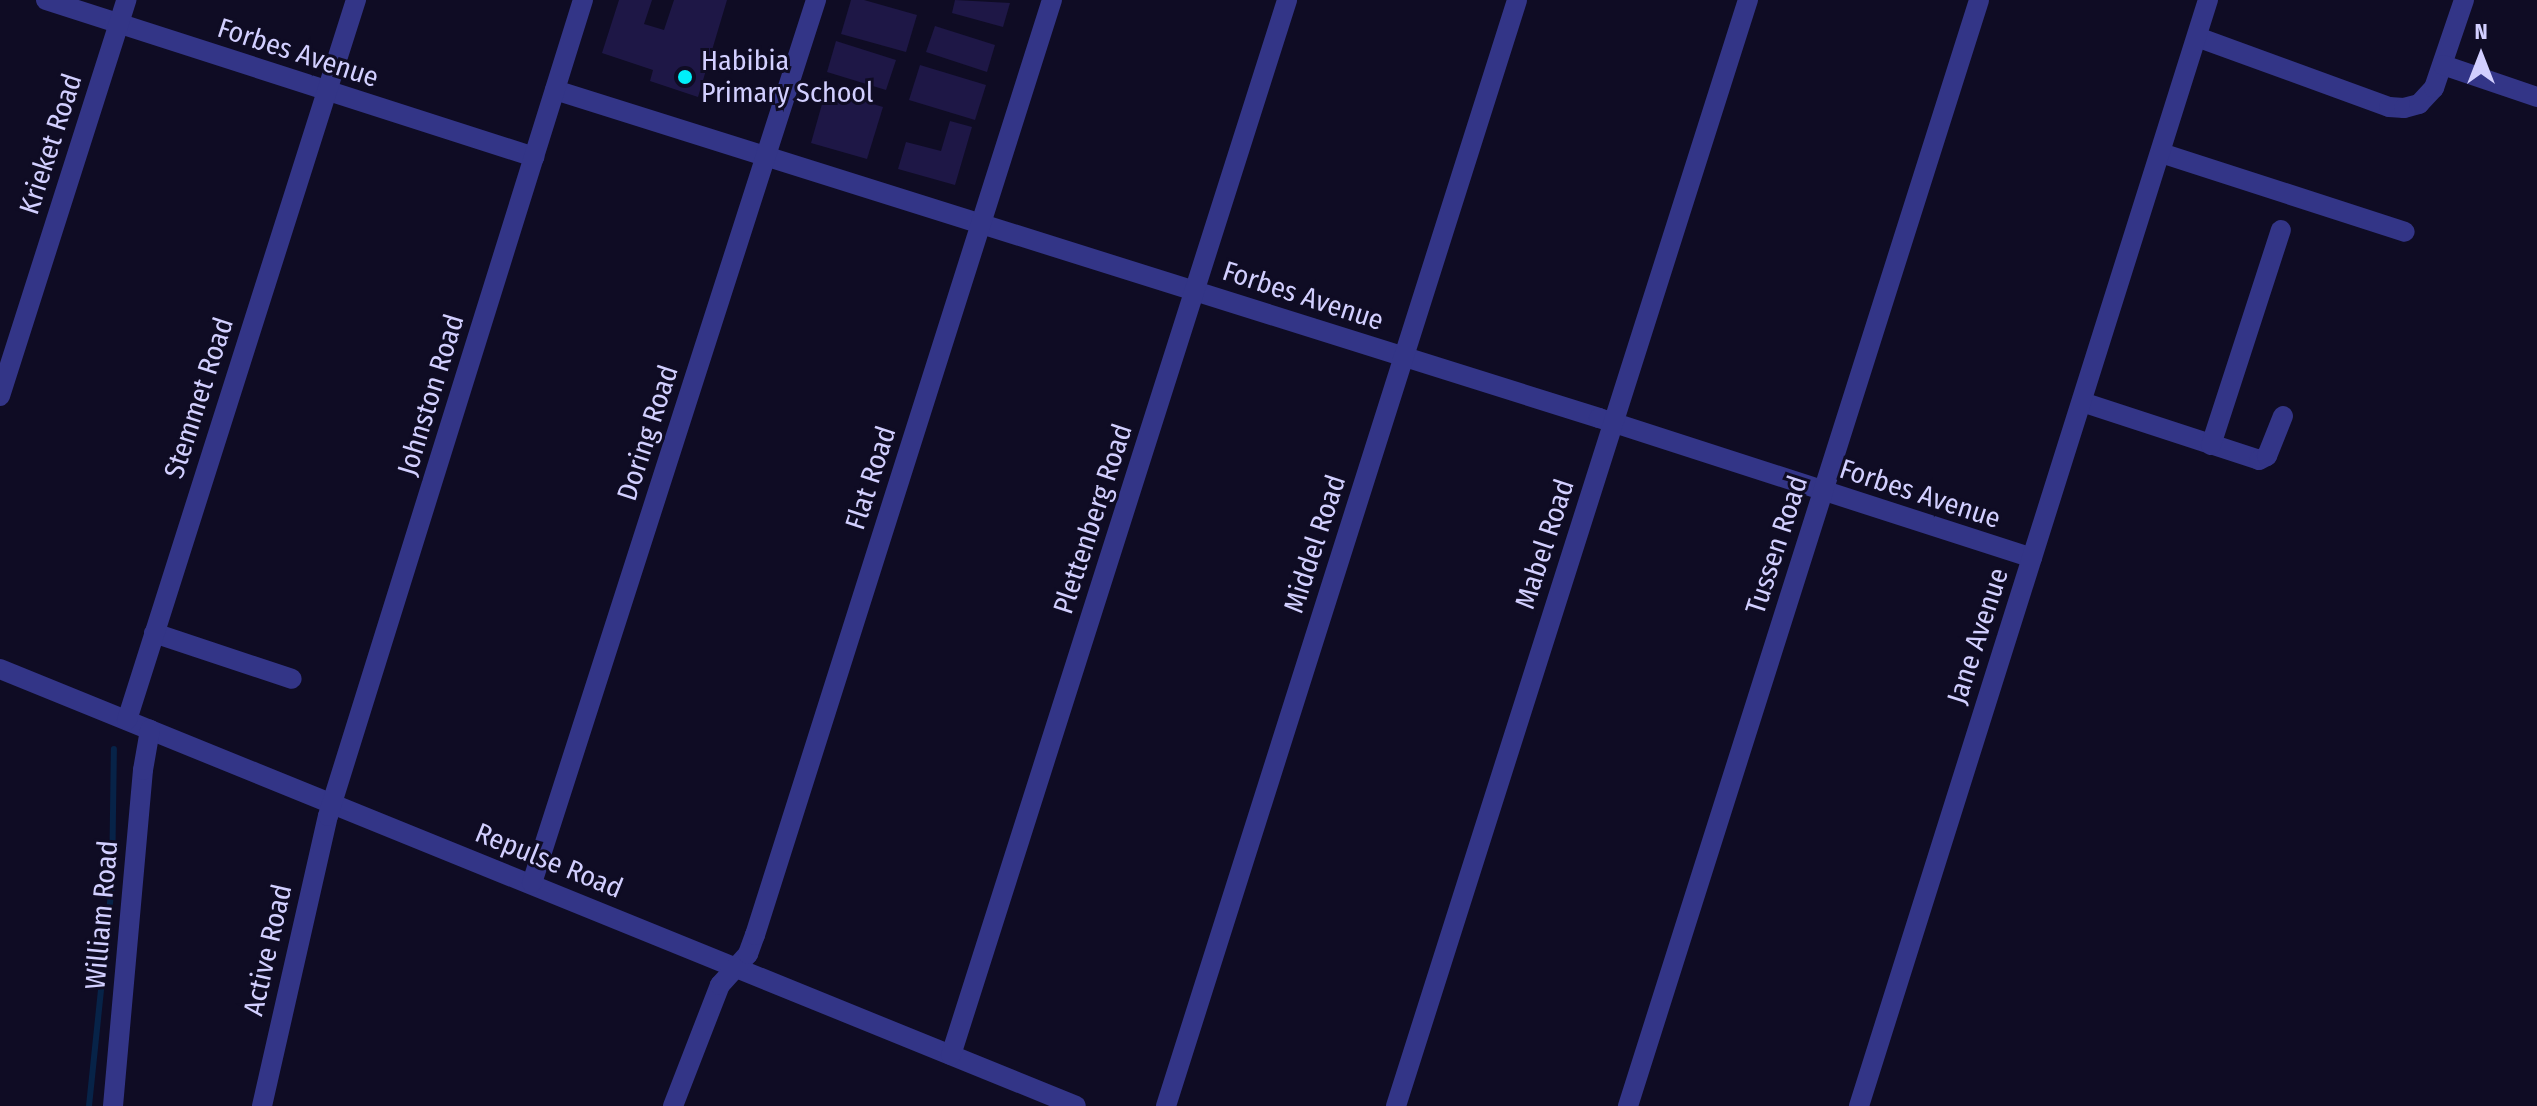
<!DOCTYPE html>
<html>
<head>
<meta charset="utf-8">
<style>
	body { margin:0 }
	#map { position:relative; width:2537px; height:1106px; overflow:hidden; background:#0f0c24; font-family:"Fira Sans Condensed",sans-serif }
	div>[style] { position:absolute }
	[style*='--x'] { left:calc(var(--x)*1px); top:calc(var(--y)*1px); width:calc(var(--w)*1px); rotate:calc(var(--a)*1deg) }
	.stream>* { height:6px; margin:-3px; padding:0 3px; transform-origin:3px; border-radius:3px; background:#072348 }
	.building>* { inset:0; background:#1e1746 }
	.minor>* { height:20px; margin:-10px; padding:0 10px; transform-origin:10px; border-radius:10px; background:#333587 }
	.dots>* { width:22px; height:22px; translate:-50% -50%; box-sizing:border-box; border:4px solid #0f0c24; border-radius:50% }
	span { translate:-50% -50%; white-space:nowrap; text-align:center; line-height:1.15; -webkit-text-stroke:6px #0f0c24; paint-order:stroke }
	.street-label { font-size:28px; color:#d2cfff }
	.poi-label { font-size:28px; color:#d2cfff }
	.left { translate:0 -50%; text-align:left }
	.north { position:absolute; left:2441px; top:16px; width:80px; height:80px; -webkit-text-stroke:6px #0f0c24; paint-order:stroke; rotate:0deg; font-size:22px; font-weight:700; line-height:32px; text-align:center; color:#d2cfff }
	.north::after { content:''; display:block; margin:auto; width:28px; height:36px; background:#d2cfff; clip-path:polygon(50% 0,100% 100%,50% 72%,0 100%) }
</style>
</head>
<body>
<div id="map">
	<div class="stream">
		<i style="--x:89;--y:1106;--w:223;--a:-84.1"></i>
		<i style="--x:112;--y:884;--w:135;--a:-89.2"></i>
	</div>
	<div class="building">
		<i style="clip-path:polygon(619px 0,652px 0,644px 24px,664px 30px,674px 0,727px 0,698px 97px,650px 81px,653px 70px,602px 53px)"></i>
		<i style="clip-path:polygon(851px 0,864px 0,917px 15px,906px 52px,841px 34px)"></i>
		<i style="clip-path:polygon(955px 0,1010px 3px,1003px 27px,952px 13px)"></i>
		<i style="clip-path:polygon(935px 26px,995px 45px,987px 72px,926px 52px)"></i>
		<i style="clip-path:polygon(836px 41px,896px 60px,886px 90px,827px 72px)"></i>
		<i style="clip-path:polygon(920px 65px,986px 85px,975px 120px,909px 100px)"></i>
		<i style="clip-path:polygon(826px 90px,883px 107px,867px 159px,811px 143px)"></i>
		<i style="clip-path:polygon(950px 121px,972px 127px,955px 185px,898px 169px,906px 142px,941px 151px)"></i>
	</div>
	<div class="minor">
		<i style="--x:46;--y:0;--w:513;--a:17.83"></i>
		<i style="--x:2197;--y:37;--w:204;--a:20"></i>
		<i style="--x:2389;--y:107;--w:15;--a:4"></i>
		<i style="--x:2404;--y:108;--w:16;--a:-15"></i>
		<i style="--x:2419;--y:104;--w:22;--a:-47"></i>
		<i style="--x:2434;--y:88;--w:93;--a:-71.2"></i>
		<i style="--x:2443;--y:65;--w:99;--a:18.8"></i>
		<i style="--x:555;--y:90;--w:1094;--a:17.44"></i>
		<i style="--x:1599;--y:418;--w:455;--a:17.9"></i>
		<i style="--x:2161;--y:153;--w:256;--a:17.9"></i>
		<i style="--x:0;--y:396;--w:416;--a:-72.3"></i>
		<i style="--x:2082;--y:402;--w:186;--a:18.1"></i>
		<i style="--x:2259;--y:460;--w:9;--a:-27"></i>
		<i style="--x:2267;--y:456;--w:43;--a:-68.2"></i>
		<i style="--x:2211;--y:445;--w:226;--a:-72"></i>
		<i style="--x:154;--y:633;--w:145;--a:18.4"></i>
		<i style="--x:0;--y:669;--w:1161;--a:22.1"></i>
		<i style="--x:127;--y:720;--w:756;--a:-72.36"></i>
		<i style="--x:532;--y:883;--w:928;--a:-72.17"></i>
		<i style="--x:951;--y:1055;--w:1107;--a:-72.33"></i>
		<i style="--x:113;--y:1106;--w:337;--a:-84.9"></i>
		<i style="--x:143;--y:770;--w:41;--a:-80.1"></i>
		<i style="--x:262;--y:1106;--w:297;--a:-77.2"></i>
		<i style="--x:328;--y:816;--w:855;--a:-72.65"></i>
		<i style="--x:673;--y:1106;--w:130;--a:-68.8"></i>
		<i style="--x:720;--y:985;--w:42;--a:-47.9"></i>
		<i style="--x:748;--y:954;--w:20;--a:-70"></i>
		<i style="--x:755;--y:935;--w:981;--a:-72.38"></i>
		<i style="--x:1166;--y:1106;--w:1160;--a:-72.39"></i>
		<i style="--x:1396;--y:1106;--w:1161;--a:-72.35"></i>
		<i style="--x:1628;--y:1106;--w:1160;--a:-72.39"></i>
		<i style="--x:1859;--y:1106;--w:1160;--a:-72.49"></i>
	</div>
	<div class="dots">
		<i style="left:685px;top:77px;background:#00effa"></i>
	</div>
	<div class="street-label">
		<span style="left:298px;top:53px;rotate:18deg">Forbes Avenue</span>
		<span style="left:51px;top:144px;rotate:-72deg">Krieket Road</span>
		<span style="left:1303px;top:296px;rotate:18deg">Forbes Avenue</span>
		<span style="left:431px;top:395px;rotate:-73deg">Johnston Road</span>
		<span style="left:199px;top:398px;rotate:-72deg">Stemmet Road</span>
		<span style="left:648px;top:433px;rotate:-72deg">Doring Road</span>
		<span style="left:871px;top:478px;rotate:-72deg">Flat Road</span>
		<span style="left:1920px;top:494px;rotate:18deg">Forbes Avenue</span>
		<span style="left:1093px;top:519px;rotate:-72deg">Plettenberg Road</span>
		<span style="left:1315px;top:544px;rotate:-72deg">Middel Road</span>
		<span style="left:1545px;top:544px;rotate:-72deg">Mabel Road</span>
		<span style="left:1777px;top:545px;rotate:-72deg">Tussen Road</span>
		<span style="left:1978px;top:636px;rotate:-72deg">Jane Avenue</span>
		<span style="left:549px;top:861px;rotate:22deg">Repulse Road</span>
		<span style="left:102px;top:915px;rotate:-85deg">William Road</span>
		<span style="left:268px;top:950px;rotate:-77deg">Active Road</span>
	</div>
	<div class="poi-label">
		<span class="left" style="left:701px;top:77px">Habibia<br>Primary School</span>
	</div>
	<div class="north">N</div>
</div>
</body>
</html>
